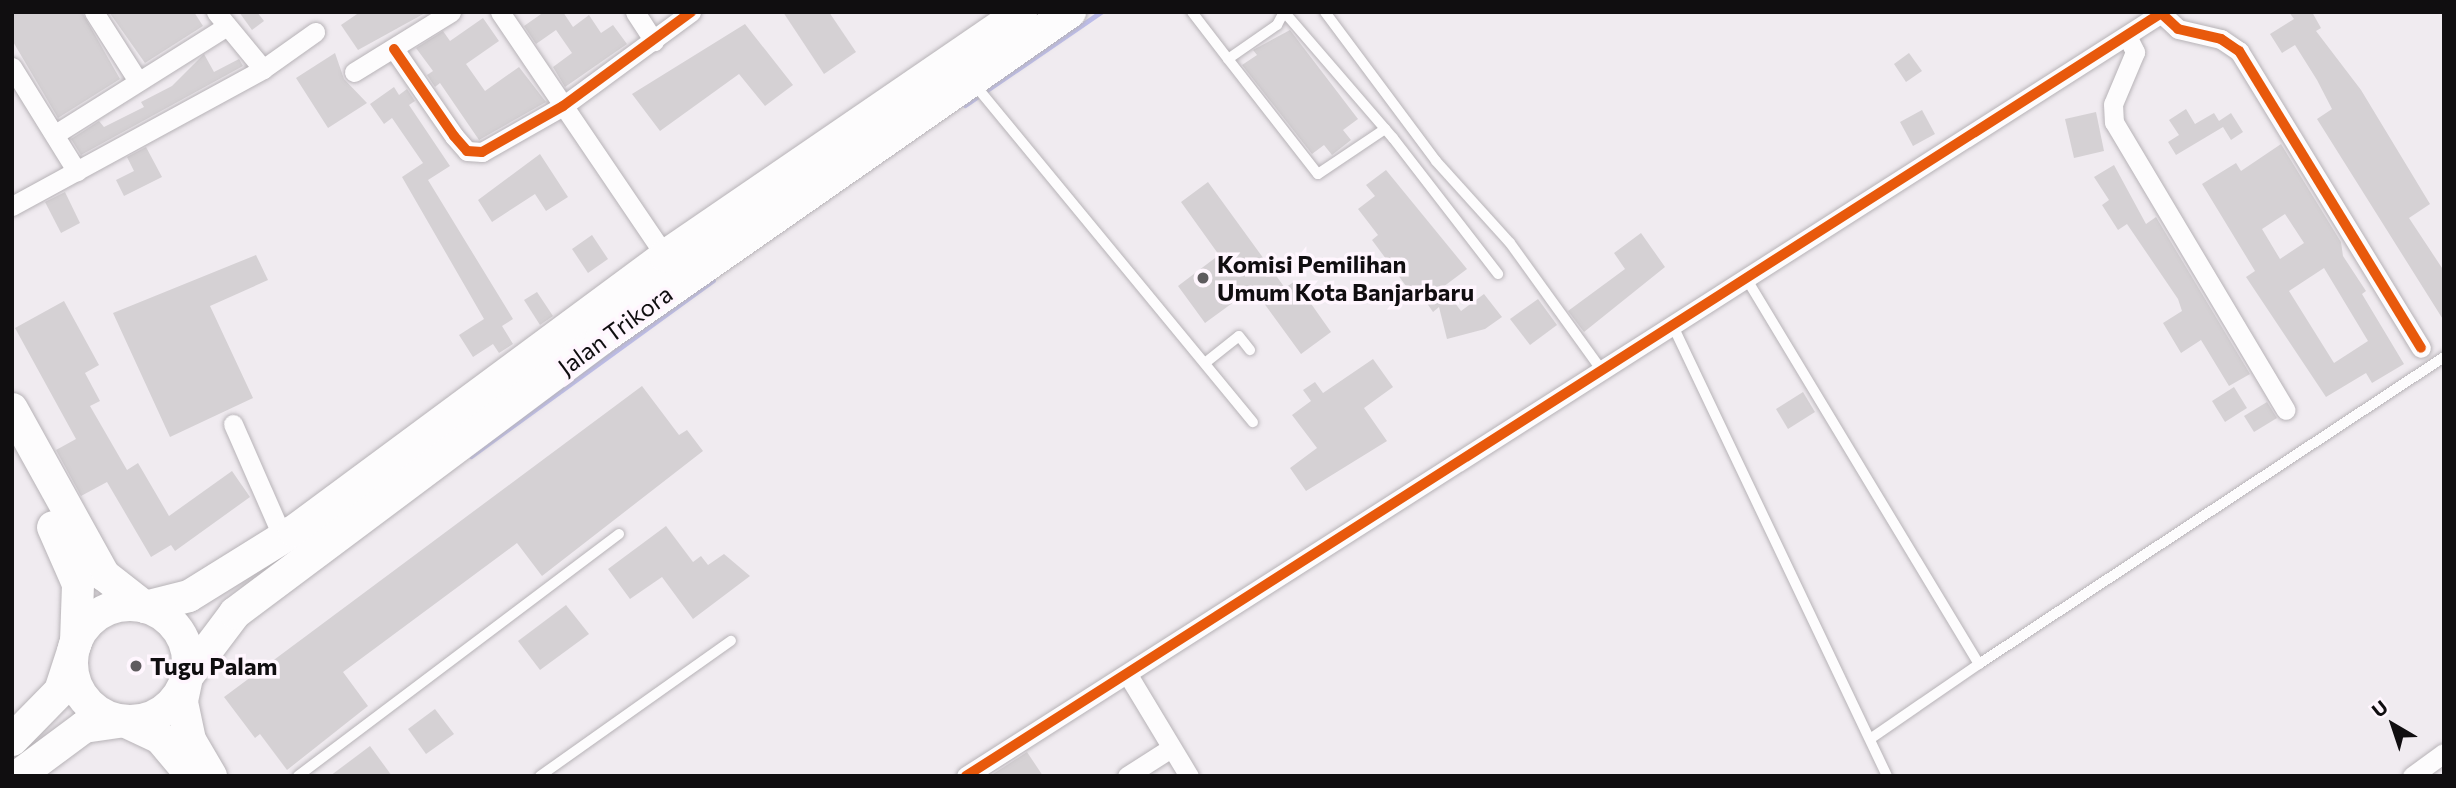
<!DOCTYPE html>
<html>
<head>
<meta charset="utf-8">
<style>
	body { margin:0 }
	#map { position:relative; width:2456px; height:788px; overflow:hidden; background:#f0ebf0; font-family:Commissioner,sans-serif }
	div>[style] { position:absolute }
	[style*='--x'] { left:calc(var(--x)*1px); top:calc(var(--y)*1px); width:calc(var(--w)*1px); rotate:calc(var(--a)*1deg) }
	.stream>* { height:5px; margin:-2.5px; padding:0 2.5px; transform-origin:2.5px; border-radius:2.5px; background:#bcbcea }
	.building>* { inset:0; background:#d5d1d4 }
	.roads { filter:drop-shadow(0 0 2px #b7b3b7) drop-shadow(0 0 2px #b7b3b7) }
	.lane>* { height:10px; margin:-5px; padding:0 5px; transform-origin:5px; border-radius:5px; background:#fdfcfd }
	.street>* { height:19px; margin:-9.5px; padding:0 9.5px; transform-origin:9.5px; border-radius:9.5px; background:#fdfcfd }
	.primary>* { height:32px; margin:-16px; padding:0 16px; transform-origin:16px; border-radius:16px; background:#fdfcfd }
	.primary>.ring { margin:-16px; padding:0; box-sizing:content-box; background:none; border:32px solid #fdfcfd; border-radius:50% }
	.cycleway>* { height:10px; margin:-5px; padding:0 5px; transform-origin:5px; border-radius:5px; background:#e8590c }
	.dots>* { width:19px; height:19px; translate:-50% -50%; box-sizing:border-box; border:4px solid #fff6fe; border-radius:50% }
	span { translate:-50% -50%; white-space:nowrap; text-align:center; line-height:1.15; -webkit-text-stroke:7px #fff6fe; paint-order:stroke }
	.poi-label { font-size:24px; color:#100e10; font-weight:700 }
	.left { translate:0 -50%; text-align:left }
	.street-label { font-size:24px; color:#100e10 }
	.frame { position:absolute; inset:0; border:14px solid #100e10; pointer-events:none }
	.north { position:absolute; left:2358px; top:690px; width:70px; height:70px; -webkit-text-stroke:5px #fff6fe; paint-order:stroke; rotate:321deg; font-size:19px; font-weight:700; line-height:28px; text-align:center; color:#100e10 }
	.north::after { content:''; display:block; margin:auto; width:24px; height:32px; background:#100e10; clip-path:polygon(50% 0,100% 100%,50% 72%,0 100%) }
</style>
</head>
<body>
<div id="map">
	<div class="stream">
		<i style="--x:965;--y:105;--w:165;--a:-34.4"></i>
		<i style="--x:471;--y:456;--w:299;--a:-36"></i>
	</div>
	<div class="building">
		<i style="clip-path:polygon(12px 12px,82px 12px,120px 79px,58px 118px,12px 40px)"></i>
		<i style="clip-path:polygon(109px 12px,194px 12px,203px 26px,145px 63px)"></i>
		<i style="clip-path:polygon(239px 12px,257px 12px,264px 21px,252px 30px)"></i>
		<i style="clip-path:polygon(360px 12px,427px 12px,358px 50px,341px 25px)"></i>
		<i style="clip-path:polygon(544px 12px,563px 12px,573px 27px,589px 15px,601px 33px,613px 25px,627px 44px,565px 87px,553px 67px,572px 53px,556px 30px,536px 44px,524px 26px)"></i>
		<i style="clip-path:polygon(783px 12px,829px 12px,856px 52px,824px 74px)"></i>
		<i style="clip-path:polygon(2289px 12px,2312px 12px,2321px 28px,2316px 31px,2361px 90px,2430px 204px,2409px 218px,2444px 271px,2444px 321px,2317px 119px,2332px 109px,2317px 80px,2295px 45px,2282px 53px,2270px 34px,2294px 19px)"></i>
		<i style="clip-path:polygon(483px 18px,499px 41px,466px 64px,485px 91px,519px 67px,546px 102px,479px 140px,440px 83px,435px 87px,427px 75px,433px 71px,416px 48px,443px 31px,450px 41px)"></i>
		<i style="clip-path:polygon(745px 24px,793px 85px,765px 106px,739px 74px,660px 131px,632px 94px)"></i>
		<i style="clip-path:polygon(1290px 30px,1358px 119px,1343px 130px,1351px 140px,1332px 155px,1324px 145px,1312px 154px,1242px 65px,1257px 55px,1253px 50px)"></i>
		<i style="clip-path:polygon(335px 53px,344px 79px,367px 103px,328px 128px,296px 78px)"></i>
		<i style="clip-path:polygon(1909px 53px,1922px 71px,1906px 82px,1894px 64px)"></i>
		<i style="clip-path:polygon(204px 54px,214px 72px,239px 59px,243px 66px,81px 155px,71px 139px,99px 121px,104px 127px,144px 107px,141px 102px,172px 86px)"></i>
		<i style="clip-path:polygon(394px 87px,399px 95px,407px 89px,415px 101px,409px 105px,450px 166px,428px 180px,513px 319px,502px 326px,513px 344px,499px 353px,493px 344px,473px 357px,459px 335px,484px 319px,402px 177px,423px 163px,392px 118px,384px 124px,370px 104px)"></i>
		<i style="clip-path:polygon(2186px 109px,2195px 124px,2214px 113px,2219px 121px,2231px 113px,2243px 132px,2231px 140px,2223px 127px,2176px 155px,2168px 142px,2179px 135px,2169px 120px)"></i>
		<i style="clip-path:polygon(1922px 110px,1935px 134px,1913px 146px,1900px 122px)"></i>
		<i style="clip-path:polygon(2096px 112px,2104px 151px,2074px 158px,2065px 119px)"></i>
		<i style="clip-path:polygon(evenodd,2281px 144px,2341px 242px,2343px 256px,2366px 291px,2362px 294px,2404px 364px,2372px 383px,2366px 373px,2326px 397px,2246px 277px,2255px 271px,2202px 184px,2236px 163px,2241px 171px,2281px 144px,2285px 214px,2304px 243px,2280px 259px,2262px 229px,2285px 214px,2281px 144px,2324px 268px,2368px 341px,2334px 363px,2289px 291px,2324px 268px)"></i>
		<i style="clip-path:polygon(146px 147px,162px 177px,124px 196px,116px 180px,134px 171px,127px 157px)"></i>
		<i style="clip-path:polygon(540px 154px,568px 197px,546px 211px,535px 194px,492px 222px,478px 200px)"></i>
		<i style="clip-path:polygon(2114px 165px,2146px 224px,2156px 217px,2250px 374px,2229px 386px,2201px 340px,2181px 353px,2163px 323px,2182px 311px,2178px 299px,2127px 224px,2118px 230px,2102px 205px,2109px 200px,2094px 177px)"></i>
		<i style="clip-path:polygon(1386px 170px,1467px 269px,1443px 287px,1461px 311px,1484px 294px,1502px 317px,1485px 329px,1447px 339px,1439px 307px,1433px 312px,1415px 286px,1409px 290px,1372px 240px,1378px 235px,1358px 209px,1375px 196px,1366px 185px)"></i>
		<i style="clip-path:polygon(1208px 182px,1285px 288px,1295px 281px,1331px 332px,1301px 354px,1253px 288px,1205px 323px,1178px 286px,1219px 255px,1181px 202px)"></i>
		<i style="clip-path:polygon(65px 192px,80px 223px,61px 233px,45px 202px)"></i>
		<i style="clip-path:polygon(1641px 233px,1665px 267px,1584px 332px,1568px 311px,1625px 269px,1614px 253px)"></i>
		<i style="clip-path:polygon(592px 235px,608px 259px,588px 273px,572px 249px)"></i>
		<i style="clip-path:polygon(256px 255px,268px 280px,210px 306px,253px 398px,170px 437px,113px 313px)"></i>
		<i style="clip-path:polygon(537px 292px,553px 316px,540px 325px,524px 300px)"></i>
		<i style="clip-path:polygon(1538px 299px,1557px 325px,1530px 345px,1510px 319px)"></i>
		<i style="clip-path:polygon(64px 301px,99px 365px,85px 373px,100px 401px,90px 406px,127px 470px,138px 463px,169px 516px,232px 471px,250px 497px,175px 551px,171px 545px,151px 557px,107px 482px,81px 496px,56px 450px,76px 439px,15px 328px)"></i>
		<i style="clip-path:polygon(1373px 359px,1393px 387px,1364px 408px,1387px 441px,1306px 491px,1290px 468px,1317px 448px,1292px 415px,1311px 401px,1303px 390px,1315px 382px,1323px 393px)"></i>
		<i style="clip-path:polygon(642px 386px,679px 435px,687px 430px,703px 451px,542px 576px,517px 543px,343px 672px,368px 706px,287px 770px,260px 734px,255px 738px,224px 697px)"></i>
		<i style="clip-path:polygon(2234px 387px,2247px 408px,2225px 422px,2212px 401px)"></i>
		<i style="clip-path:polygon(1803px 392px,1815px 412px,1788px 429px,1776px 409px)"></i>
		<i style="clip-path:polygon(2267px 402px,2277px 418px,2254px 432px,2244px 416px)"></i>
		<i style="clip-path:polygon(666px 526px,693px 562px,701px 556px,708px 565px,724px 554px,750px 576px,693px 619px,662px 577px,630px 599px,608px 569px)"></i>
		<i style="clip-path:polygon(566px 605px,589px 634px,540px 670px,518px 641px)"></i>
		<i style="clip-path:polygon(435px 709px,454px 734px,426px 754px,408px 729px)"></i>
		<i style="clip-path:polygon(370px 746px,392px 776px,330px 776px)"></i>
		<i style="clip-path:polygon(1027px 752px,1043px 776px,990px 776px)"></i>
	</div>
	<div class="roads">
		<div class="lane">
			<i style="--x:1192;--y:12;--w:59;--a:52.5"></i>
			<i style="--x:1228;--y:59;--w:60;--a:-34.8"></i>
			<i style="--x:1277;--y:25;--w:15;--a:-62"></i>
			<i style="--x:1325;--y:12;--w:186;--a:53.3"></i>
			<i style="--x:1436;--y:161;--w:110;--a:47.9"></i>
			<i style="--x:1510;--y:243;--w:154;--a:54.2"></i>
			<i style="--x:1286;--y:14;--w:164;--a:49.2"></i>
			<i style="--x:1393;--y:138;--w:172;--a:52.3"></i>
			<i style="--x:1228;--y:59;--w:146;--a:52"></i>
			<i style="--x:1318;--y:174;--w:81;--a:-33.9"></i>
			<i style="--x:975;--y:85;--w:437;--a:50.5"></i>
			<i style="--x:1746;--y:278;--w:451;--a:58.9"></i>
			<i style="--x:1979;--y:664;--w:132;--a:145.5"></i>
			<i style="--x:1672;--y:324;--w:501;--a:64.56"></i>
			<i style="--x:1205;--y:363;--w:43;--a:-38.5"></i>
			<i style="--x:1239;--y:336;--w:18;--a:52"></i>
			<i style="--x:1979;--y:664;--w:557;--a:-33.43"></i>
			<i style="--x:298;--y:776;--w:402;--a:-37"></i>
			<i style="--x:540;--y:776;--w:234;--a:-35.3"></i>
		</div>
		<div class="street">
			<i style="--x:94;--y:12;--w:82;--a:57.5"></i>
			<i style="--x:216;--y:12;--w:74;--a:50.5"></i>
			<i style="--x:263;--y:69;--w:64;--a:-35.4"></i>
			<i style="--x:500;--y:12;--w:295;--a:55.9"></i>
			<i style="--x:635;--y:12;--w:35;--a:57"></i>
			<i style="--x:2161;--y:13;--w:23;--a:43"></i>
			<i style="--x:2178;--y:29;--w:44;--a:13.1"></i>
			<i style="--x:2221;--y:39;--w:22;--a:34"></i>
			<i style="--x:2239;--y:51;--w:348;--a:58.5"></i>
			<i style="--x:2127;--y:36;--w:18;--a:63"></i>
			<i style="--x:2135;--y:52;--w:56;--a:112.9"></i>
			<i style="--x:2113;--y:104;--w:18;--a:87"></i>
			<i style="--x:2114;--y:122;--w:335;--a:59.2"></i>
			<i style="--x:394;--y:49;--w:106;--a:55.4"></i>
			<i style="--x:454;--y:136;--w:20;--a:49"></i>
			<i style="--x:467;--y:151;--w:15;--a:4"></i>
			<i style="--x:482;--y:152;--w:93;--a:-29.6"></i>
			<i style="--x:563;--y:106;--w:159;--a:-36.3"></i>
			<i style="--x:12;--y:67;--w:123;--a:58.2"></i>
			<i style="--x:354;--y:72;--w:114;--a:-31.7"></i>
			<i style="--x:57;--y:133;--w:199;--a:-32.2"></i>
			<i style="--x:12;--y:206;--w:286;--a:-28.6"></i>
			<i style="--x:233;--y:424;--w:124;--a:66.3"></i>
			<i style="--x:1128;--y:675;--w:118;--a:58.9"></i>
			<i style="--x:966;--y:776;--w:1420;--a:-32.55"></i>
			<i style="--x:1127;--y:776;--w:52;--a:-32.5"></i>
			<i style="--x:2412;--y:776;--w:39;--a:-36"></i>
		</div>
		<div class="primary">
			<i style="--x:12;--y:409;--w:190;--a:61"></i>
			<i style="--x:104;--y:575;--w:52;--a:38"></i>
			<i style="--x:145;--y:607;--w:45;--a:-14"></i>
			<i style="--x:189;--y:596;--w:123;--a:-31.8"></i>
			<i style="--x:294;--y:531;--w:462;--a:-36.5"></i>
			<i style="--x:665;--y:256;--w:432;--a:-34.4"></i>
			<i class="ring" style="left:72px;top:605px;width:84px;height:84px"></i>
			<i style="--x:12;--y:740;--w:69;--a:-45.6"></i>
			<i style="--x:60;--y:691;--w:52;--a:-71.9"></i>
			<i style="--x:76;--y:642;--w:58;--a:-88"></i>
			<i style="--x:78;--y:584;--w:62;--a:-113.7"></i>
			<i style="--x:18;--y:776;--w:82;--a:-36.6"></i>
			<i style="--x:84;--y:727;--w:40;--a:-8.5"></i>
			<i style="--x:124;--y:721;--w:40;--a:25"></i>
			<i style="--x:160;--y:738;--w:50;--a:49.9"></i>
			<i style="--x:211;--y:776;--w:42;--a:-120.3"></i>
			<i style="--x:190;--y:740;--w:40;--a:-102"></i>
			<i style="--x:182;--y:701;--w:25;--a:-78"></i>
			<i style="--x:187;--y:677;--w:80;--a:-53.1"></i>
			<i style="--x:235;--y:613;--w:457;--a:-36.8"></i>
			<i style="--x:601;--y:339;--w:572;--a:-34.89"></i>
		</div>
	</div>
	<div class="cycleway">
		<i style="--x:2161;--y:13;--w:23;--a:43"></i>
		<i style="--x:2178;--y:29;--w:44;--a:13.1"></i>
		<i style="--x:2221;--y:39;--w:22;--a:34"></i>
		<i style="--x:2239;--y:51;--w:348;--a:58.5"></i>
		<i style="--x:394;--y:49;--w:106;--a:55.4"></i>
		<i style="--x:454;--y:136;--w:20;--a:49"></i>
		<i style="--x:467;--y:151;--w:15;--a:4"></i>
		<i style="--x:482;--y:152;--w:93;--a:-29.6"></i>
		<i style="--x:563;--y:106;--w:159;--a:-36.3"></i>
		<i style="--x:966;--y:776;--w:1420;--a:-32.55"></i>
	</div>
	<div class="dots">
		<i style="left:1203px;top:278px;background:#5e5b5e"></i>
		<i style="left:136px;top:666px;background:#5e5b5e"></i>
	</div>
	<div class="poi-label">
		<span class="left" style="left:1217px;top:278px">Komisi Pemilihan<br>Umum Kota Banjarbaru</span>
		<span class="left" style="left:150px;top:666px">Tugu Palam</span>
	</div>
	<div class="street-label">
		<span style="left:615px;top:330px;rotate:-36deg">Jalan Trikora</span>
	</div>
	<div class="frame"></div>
	<div class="north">U</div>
</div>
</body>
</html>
